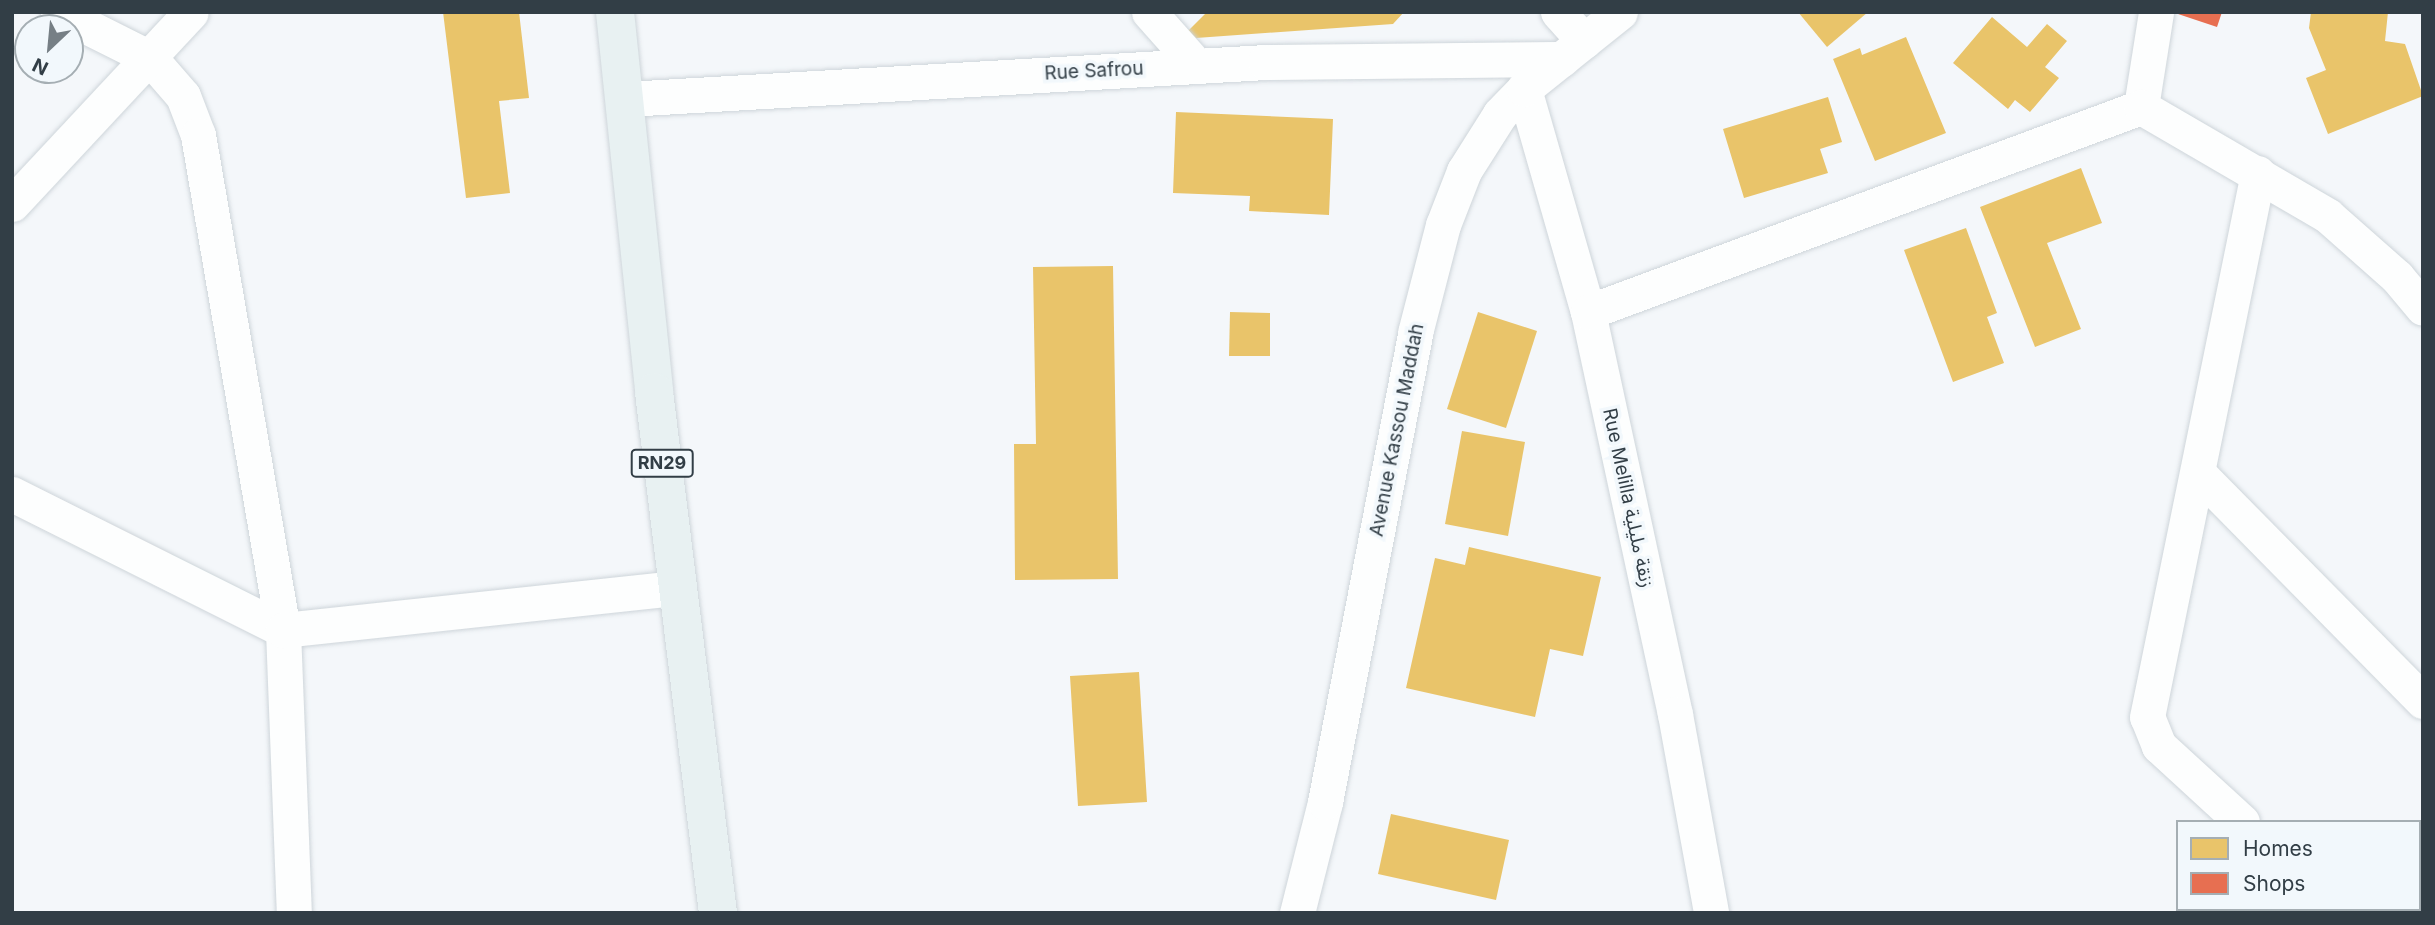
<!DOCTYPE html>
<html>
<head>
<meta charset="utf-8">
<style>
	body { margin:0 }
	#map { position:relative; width:2435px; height:925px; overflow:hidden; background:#f4f7fa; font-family:Inter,"Noto Sans Arabic",sans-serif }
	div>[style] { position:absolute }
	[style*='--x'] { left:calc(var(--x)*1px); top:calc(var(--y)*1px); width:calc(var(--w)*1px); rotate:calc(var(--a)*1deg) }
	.homes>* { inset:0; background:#e9c46a }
	.shops>* { inset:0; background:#e76f51 }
	.roads { filter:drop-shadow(0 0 2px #ced5da) drop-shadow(0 0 2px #ced5da) }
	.street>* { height:35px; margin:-17.5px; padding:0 17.5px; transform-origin:17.5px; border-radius:17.5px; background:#fdfefe }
	.primary>* { height:38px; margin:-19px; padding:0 19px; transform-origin:19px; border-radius:19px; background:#e8f1f2 }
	span { translate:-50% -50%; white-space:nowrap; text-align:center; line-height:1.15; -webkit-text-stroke:7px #f2f8fc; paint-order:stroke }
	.shield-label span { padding:2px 5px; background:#f2f8fc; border:2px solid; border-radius:5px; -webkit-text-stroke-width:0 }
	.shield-label { font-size:18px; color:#323e46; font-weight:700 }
	.street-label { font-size:19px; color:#323e46 }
	.frame { position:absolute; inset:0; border:14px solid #323e46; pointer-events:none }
	.legend { position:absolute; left:2176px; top:820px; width:245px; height:91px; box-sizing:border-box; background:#f2f8fc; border:2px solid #a5aeb3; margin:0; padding:9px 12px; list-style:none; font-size:21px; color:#323e46 }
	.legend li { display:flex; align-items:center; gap:14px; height:35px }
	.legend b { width:35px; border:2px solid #a5aeb3 }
	.north { position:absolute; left:14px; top:14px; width:70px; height:70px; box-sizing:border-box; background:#f2f8fc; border:2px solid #a5aeb3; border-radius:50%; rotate:206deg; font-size:19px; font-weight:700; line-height:28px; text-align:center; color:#323e46 }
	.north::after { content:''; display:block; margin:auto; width:24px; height:32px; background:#767f85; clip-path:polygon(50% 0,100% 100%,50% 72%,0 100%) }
</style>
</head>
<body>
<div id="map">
	<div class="homes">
		<i style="clip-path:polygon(443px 12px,519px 12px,529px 98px,499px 101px,510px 193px,466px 198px)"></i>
		<i style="clip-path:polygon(1207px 12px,1404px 12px,1393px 24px,1196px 38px,1188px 31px)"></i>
		<i style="clip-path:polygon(1798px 12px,1868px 12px,1827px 47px)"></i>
		<i style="clip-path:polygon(2311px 12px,2388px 12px,2385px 41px,2405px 44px,2423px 96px,2328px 134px,2306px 78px,2326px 70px,2309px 28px)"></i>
		<i style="clip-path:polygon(1992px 17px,2027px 47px,2047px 24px,2067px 41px,2045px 67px,2059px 78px,2030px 112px,2015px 100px,2008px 109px,1953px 63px)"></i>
		<i style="clip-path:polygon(1906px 37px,1946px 133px,1875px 161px,1833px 59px,1860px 48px,1862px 55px)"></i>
		<i style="clip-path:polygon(1828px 97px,1842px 142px,1820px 149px,1828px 173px,1744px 198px,1723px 129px)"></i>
		<i style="clip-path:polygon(1176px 112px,1333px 119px,1329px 215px,1249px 211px,1250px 196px,1173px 193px)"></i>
		<i style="clip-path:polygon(2081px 168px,2102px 223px,2047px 243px,2081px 329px,2035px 347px,1980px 207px)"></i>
		<i style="clip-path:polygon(1966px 228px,1997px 313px,1987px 317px,2004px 363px,1953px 382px,1904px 250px)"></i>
		<i style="clip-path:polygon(1113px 266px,1118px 579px,1015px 580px,1014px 444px,1036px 444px,1033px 267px)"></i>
		<i style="clip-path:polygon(1230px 312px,1270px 313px,1270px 356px,1229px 356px)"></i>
		<i style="clip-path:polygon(1478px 312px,1537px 331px,1506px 428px,1447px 409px)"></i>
		<i style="clip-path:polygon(1462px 431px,1525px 442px,1508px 536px,1445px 524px)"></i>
		<i style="clip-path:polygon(1469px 547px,1601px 577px,1583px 656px,1550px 649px,1535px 717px,1406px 688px,1435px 558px,1465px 565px)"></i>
		<i style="clip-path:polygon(1139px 672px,1147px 802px,1078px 806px,1070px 676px)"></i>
		<i style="clip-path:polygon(1391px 814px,1509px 840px,1496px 900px,1378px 874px)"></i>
	</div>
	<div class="shops">
		<i style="clip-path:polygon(2172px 12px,2222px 12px,2217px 27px)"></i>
	</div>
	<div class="roads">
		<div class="street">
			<i style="--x:58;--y:12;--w:103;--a:26.6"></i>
			<i style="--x:150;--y:58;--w:50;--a:49"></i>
			<i style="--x:183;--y:96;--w:42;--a:69"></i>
			<i style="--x:198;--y:135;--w:502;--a:80.26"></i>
			<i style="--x:283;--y:630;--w:283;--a:87.8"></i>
			<i style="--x:1149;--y:12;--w:71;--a:48.4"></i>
			<i style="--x:1558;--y:12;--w:39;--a:48"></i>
			<i style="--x:1524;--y:89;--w:232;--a:74"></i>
			<i style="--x:1588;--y:312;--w:411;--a:77.8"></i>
			<i style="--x:1675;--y:714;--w:202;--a:79.7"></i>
			<i style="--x:626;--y:99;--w:640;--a:-3.31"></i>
			<i style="--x:1265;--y:62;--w:297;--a:-0.6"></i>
			<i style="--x:2141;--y:107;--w:96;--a:-81"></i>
			<i style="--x:12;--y:204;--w:262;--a:-47"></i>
			<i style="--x:1588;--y:312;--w:590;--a:-20.34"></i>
			<i style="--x:2141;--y:107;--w:216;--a:30.2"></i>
			<i style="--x:2328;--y:216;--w:92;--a:41.5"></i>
			<i style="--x:2397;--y:277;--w:40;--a:50"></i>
			<i style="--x:2199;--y:474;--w:319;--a:45.4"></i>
			<i style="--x:12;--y:494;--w:303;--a:26.6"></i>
			<i style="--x:283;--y:630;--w:397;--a:-6.1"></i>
			<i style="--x:2242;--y:822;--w:113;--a:-137.5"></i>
			<i style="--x:2159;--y:746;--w:31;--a:-112"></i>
			<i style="--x:2147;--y:717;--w:555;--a:-78.47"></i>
			<i style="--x:2419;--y:892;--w:5;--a:-37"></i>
			<i style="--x:2337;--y:909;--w:6;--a:45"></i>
			<i style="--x:1297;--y:913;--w:114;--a:-75.8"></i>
			<i style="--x:1325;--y:802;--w:478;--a:-79.1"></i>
			<i style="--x:1415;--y:333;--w:112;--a:-75.5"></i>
			<i style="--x:1443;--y:225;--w:58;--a:-68.7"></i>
			<i style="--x:1464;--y:171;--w:67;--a:-57.7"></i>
			<i style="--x:1500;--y:114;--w:35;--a:-46"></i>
			<i style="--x:1524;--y:89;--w:123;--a:-38.7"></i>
		</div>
		<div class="primary">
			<i style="--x:615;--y:12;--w:382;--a:84.1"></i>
			<i style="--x:654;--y:392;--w:525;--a:83"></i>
		</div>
	</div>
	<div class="shield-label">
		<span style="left:662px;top:463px">RN29</span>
	</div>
	<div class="street-label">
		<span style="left:1094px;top:71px;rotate:-3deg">Rue Safrou</span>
		<span style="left:1397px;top:430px;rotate:-79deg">Avenue Kassou Maddah</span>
		<span style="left:1628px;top:498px;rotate:78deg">Rue Melilla زنقة مليلية</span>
	</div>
	<div class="frame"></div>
	<ul class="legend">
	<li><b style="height:19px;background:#e9c46a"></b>Homes</li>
	<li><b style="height:19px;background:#e76f51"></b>Shops</li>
	</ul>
	<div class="north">N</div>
</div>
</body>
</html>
